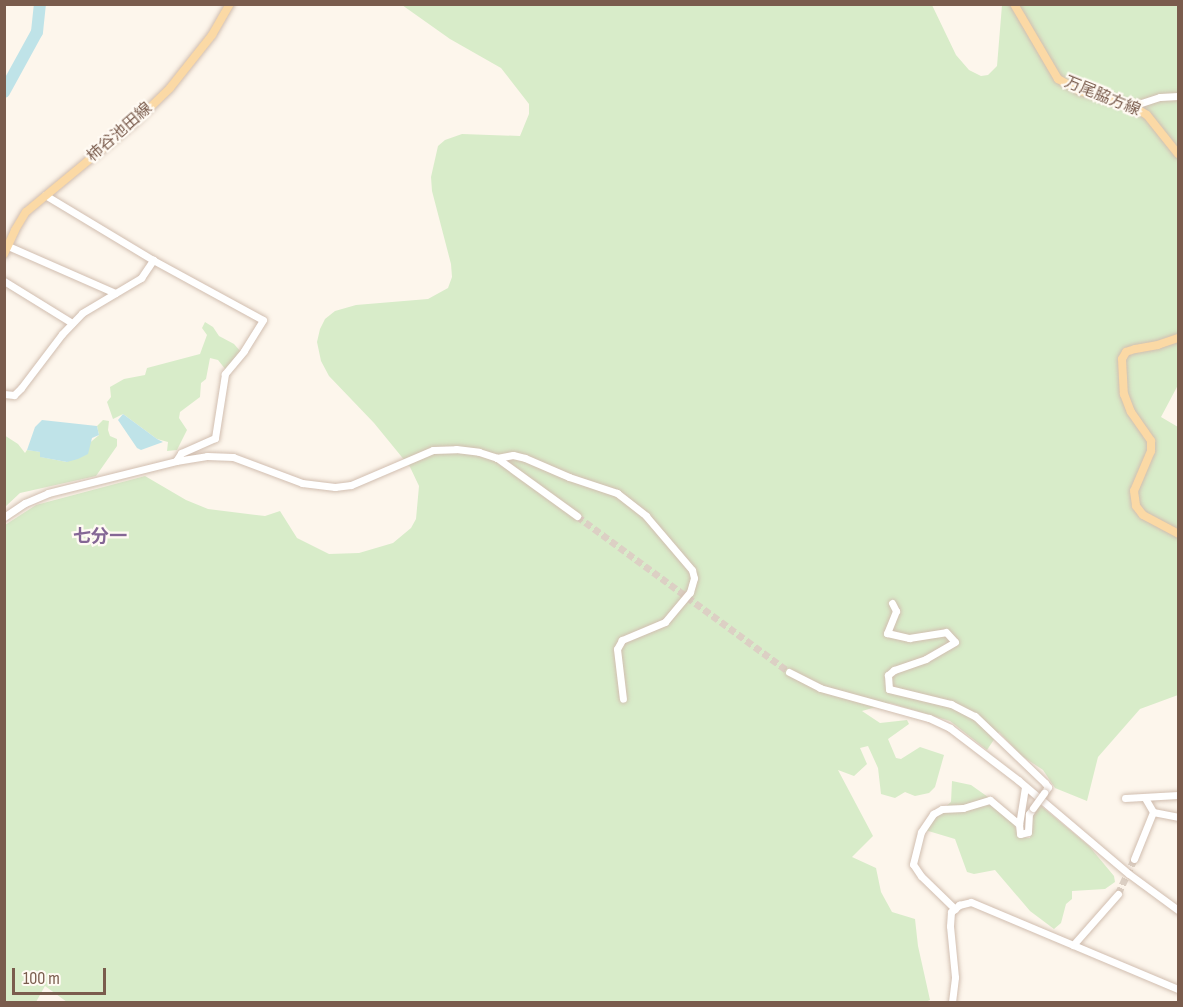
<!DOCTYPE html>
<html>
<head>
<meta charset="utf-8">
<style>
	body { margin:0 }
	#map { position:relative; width:1183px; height:1007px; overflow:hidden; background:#fdf6ec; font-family:"Sofia Sans Condensed","Noto Sans JP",sans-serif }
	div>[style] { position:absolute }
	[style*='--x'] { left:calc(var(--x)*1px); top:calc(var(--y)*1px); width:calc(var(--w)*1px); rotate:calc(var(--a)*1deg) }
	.green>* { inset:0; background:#d8ecc9 }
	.water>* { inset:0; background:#bfe3e8 }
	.river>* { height:12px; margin:-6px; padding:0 6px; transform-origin:6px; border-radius:6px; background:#bfe3e8 }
	.minor-tunnel>* { height:7px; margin-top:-3.5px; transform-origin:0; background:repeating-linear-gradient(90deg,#dcd0c4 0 7px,transparent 0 10.5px) }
	.roads { filter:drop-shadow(0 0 2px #d1beb0) drop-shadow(0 0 2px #d1beb0) }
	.minor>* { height:7px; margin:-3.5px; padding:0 3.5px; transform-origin:3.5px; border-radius:3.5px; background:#fff }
	.major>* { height:8px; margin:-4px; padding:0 4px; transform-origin:4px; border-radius:4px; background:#fbd9a5 }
	.bridges { filter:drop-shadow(0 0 2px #d1beb0) drop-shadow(0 0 2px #d1beb0) }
	.minor-bridge>* { height:7px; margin:-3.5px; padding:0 3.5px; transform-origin:3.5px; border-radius:3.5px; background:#fff }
	span { translate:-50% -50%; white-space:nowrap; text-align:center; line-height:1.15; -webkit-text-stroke:4.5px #fffaf3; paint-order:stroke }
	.street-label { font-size:16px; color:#7a5c4d }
	.neighbourhood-label { font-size:18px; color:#846695; font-weight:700 }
	.frame { position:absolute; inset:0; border:6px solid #7a5c4d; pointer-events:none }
	.scale { position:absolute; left:12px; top:968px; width:94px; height:27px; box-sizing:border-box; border:3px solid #7a5c4d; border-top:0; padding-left:8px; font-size:18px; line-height:21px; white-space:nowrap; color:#7a5c4d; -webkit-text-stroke:4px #fffaf3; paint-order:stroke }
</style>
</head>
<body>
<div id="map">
	<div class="green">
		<i style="clip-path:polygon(402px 5px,932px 5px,956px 55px,969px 70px,981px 76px,988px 75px,997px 66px,1002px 5px,1178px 5px,1178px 385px,1161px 417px,1178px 427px,1178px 695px,1140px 709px,1098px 757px,1087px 801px,1055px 788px,1043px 770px,1022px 756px,999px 732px,987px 750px,950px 721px,890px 703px,862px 711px,880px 723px,907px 720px,909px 724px,888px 739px,896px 758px,901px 759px,920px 747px,944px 755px,935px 787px,929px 793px,915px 796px,905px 792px,895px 798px,881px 794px,878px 768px,868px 746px,860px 748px,867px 764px,854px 776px,838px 770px,873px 836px,852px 857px,876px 868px,881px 892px,892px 912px,915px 919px,918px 946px,930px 1000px,925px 1002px,67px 1002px,45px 986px,36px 1002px,5px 1002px,5px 525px,36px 505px,145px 476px,186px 500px,208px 509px,265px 516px,280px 511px,297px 538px,329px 554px,359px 553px,393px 543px,411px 528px,416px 519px,419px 486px,410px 467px,374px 423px,329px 376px,321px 361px,317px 342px,320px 329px,325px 319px,335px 311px,356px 305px,428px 299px,448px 288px,452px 277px,451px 264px,432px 191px,431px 177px,438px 146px,445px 140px,462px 134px,520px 136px,529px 114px,529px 104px,501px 68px,450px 39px)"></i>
		<i style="clip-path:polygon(205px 322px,213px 327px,219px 336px,234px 344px,241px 352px,226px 370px,218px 360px,210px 358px,206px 379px,201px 383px,200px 397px,180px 412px,179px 418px,187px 430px,177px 450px,167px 451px,168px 442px,157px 439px,123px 414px,113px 419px,107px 402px,111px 397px,110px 387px,124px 379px,145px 375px,147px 368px,200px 354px,207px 335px,202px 328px)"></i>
		<i style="clip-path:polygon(103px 420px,109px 421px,108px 430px,110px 436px,117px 439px,117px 446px,96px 476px,20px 493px,5px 507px,4px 435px,18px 444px,25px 453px,27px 450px,35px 451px,40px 452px,41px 457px,67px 462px,99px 435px,97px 426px)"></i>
		<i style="clip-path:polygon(952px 781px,971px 785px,1012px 814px,1007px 819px,1013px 822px,1020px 837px,1030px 838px,1032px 816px,1040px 805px,1089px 846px,1114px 876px,1115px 882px,1105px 889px,1072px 891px,1072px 899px,1066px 904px,1061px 923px,1054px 929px,1030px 911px,995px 870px,974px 874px,967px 872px,955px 839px,925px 830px,933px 817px,951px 802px)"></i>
	</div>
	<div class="water">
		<i style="clip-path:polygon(123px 414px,157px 439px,163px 442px,141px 450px,137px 448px,118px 420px)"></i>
		<i style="clip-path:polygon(42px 420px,97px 426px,99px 435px,92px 438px,88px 454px,78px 459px,67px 462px,40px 457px,40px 452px,27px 450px,35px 427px)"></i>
	</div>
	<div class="river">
		<i style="--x:4;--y:92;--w:68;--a:-61.2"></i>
		<i style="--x:37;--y:32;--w:28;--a:-84"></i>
	</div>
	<div class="minor-tunnel">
		<i style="--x:577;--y:516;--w:263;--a:36.3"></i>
		<i style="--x:1118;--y:894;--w:38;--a:-65"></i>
	</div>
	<div class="roads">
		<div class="minor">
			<i style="--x:1132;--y:106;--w:29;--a:-18"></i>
			<i style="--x:1160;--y:97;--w:18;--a:-3"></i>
			<i style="--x:45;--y:195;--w:126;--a:31"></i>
			<i style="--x:153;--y:260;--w:125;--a:28.6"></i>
			<i style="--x:263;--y:320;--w:36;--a:122"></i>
			<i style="--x:244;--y:351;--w:30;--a:130"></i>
			<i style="--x:225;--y:374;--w:65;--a:98.9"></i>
			<i style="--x:215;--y:438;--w:37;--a:156"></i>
			<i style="--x:181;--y:453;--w:9;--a:122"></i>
			<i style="--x:8;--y:246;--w:117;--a:23.7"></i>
			<i style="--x:4;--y:281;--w:80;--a:31.7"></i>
			<i style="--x:4;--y:394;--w:10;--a:6"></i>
			<i style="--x:14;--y:395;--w:10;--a:-45"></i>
			<i style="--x:21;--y:388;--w:68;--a:-52.8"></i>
			<i style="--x:62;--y:334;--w:29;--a:-46"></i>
			<i style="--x:82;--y:313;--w:69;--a:-30.7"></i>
			<i style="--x:141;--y:278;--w:22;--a:-56"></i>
			<i style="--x:497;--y:458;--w:16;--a:-11"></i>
			<i style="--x:513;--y:455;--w:12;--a:14"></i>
			<i style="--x:525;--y:458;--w:48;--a:23.4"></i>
			<i style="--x:569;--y:477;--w:51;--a:18.4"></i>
			<i style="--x:617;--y:493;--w:37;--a:38"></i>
			<i style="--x:646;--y:516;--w:71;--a:49.6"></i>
			<i style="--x:692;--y:570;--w:8;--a:76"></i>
			<i style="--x:694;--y:578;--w:15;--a:106"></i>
			<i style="--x:690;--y:592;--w:39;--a:130"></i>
			<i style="--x:665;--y:622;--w:47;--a:157.3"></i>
			<i style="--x:622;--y:640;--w:10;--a:119"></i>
			<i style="--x:617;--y:649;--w:50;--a:83.2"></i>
			<i style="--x:4;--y:517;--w:25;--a:-34"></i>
			<i style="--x:25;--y:503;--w:25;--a:-23"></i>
			<i style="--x:48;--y:493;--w:132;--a:-14"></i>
			<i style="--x:176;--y:461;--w:31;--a:-9"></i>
			<i style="--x:207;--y:456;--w:26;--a:2"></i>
			<i style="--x:233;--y:457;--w:74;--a:20.6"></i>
			<i style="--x:302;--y:483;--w:33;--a:7"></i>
			<i style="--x:335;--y:487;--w:16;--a:-7"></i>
			<i style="--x:351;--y:485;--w:89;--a:-23.1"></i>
			<i style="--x:433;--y:450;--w:23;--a:-2"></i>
			<i style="--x:456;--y:449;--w:23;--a:7"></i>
			<i style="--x:479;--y:452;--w:19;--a:18"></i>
			<i style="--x:497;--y:458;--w:99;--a:35.9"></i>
			<i style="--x:892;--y:603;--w:9;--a:63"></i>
			<i style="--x:896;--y:611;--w:24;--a:112"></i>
			<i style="--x:887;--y:633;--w:23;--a:13"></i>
			<i style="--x:909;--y:638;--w:37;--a:-9"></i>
			<i style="--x:946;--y:632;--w:13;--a:48"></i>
			<i style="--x:955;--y:642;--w:34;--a:150"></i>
			<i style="--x:926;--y:659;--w:34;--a:161"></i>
			<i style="--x:894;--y:670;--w:8;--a:140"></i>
			<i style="--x:888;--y:675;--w:14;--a:86"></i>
			<i style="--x:889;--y:689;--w:64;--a:13.6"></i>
			<i style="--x:951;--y:704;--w:27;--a:27"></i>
			<i style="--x:975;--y:716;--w:97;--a:43.7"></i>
			<i style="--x:1045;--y:783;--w:5;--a:53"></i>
			<i style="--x:1048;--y:787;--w:7;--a:124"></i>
			<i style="--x:789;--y:672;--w:35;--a:27"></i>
			<i style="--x:820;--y:688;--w:113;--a:15.4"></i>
			<i style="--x:929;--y:718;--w:23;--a:25"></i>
			<i style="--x:950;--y:728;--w:86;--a:37.4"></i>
			<i style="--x:1018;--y:780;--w:145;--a:40.3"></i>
			<i style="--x:1129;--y:874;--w:61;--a:36.3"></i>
			<i style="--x:1025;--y:787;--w:37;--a:99"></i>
			<i style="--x:1019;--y:824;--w:10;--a:84"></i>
			<i style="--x:1020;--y:834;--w:8;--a:-14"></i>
			<i style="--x:1028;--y:832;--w:18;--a:-87"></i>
			<i style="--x:1029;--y:814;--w:7;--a:-56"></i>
			<i style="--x:1125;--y:798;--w:53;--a:-3.2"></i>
			<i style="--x:1145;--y:798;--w:16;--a:60"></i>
			<i style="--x:1153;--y:812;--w:25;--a:11"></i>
			<i style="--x:1134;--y:859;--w:51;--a:-68"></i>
			<i style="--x:955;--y:909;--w:47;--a:-135.9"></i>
			<i style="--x:921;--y:876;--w:14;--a:-124"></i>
			<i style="--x:913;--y:864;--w:33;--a:-76"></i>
			<i style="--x:921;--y:832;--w:22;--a:-56"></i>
			<i style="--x:933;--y:814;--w:10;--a:-29"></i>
			<i style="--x:942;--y:809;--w:21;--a:-3"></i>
			<i style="--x:963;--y:808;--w:28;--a:-17"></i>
			<i style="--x:990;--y:800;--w:38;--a:40"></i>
			<i style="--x:1073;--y:945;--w:68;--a:-48.6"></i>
			<i style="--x:952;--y:1002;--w:25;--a:-83"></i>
			<i style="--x:955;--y:977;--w:51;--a:-95.6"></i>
			<i style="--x:950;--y:926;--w:14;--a:-86"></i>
			<i style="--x:951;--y:912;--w:11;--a:-41"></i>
			<i style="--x:959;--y:905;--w:12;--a:-14"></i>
			<i style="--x:971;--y:902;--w:225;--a:22.8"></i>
		</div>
		<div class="major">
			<i style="--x:1014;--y:4;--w:87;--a:59.6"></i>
			<i style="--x:1058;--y:79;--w:25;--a:29"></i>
			<i style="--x:1080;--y:91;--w:54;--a:16.1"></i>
			<i style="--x:1132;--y:106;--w:17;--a:31"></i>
			<i style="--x:1147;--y:115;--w:50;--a:51.5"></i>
			<i style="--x:4;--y:254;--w:26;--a:-65"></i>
			<i style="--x:15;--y:230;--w:21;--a:-59"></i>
			<i style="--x:26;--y:212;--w:143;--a:-39.6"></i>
			<i style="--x:136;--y:121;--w:47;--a:-44.1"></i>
			<i style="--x:170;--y:88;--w:68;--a:-51.6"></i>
			<i style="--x:212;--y:35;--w:36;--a:-60"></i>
			<i style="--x:1178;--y:338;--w:21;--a:161"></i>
			<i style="--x:1158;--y:345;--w:23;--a:170"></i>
			<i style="--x:1135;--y:349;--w:9;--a:162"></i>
			<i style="--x:1126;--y:352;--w:8;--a:120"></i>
			<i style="--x:1122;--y:359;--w:35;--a:87"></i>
			<i style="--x:1124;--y:394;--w:19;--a:69"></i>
			<i style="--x:1131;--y:412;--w:35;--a:55"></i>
			<i style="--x:1151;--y:441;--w:10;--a:90"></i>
			<i style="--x:1151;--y:451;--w:43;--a:113"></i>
			<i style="--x:1134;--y:491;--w:15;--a:82"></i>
			<i style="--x:1136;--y:506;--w:11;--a:52"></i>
			<i style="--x:1143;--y:515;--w:40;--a:28"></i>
		</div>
	</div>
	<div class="bridges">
		<div class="minor-bridge">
			<i style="--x:1033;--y:808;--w:19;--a:-54"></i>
		</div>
	</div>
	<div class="street-label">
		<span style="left:1102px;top:97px;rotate:22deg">万尾脇方線</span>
		<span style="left:120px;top:133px;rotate:-41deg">柿谷池田線</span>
	</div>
	<div class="neighbourhood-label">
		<span style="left:100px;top:537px">七分一</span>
	</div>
	<div class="frame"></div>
	<div class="scale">100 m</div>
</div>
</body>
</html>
